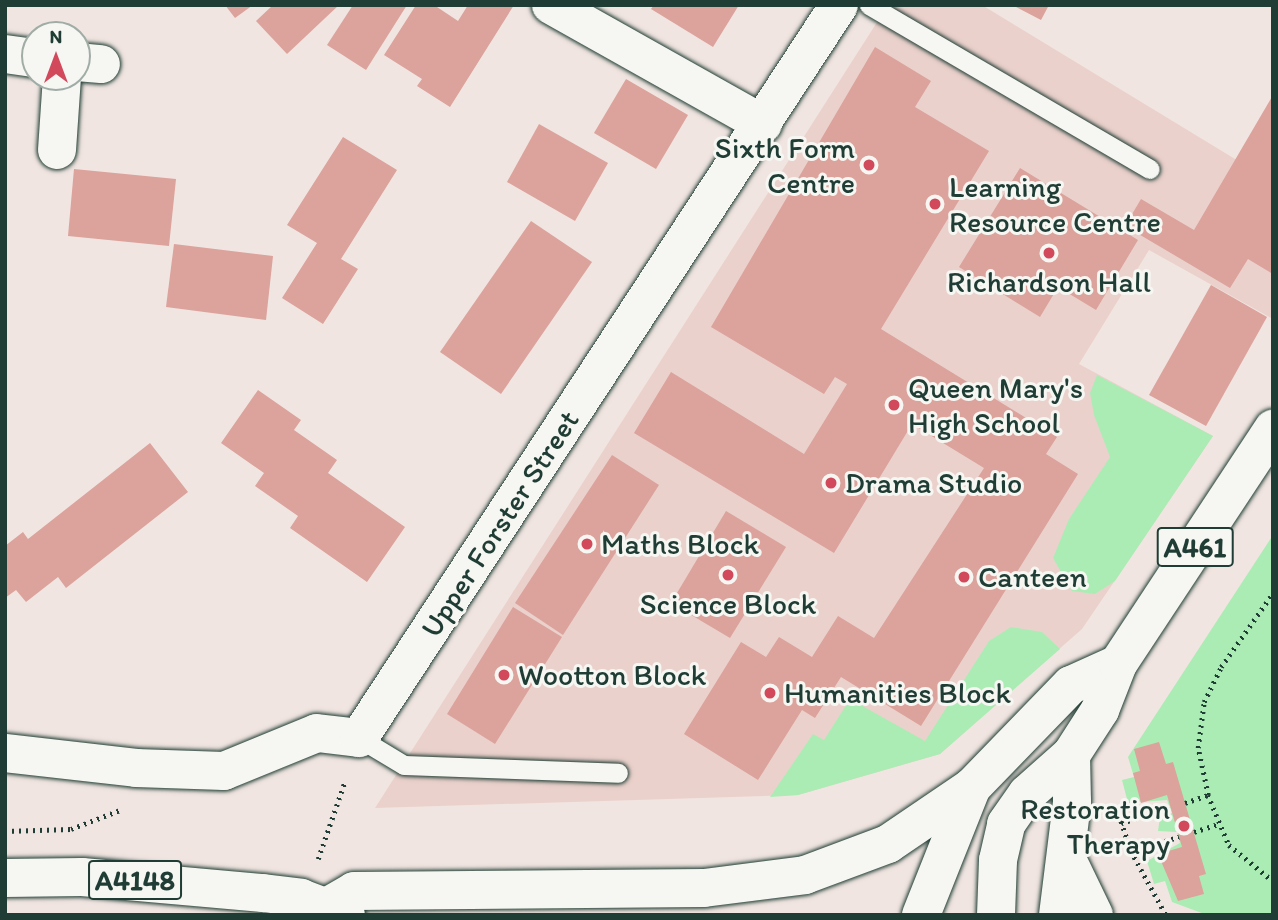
<!DOCTYPE html>
<html>
<head>
<meta charset="utf-8">
<style>
	body { margin:0 }
	#map { position:relative; width:1278px; height:920px; overflow:hidden; background:#f1e5e1; font-family:Itim,sans-serif }
	div>[style] { position:absolute }
	[style*='--x'] { left:calc(var(--x)*1px); top:calc(var(--y)*1px); width:calc(var(--w)*1px); rotate:calc(var(--a)*1deg) }
	.built>* { inset:0; background:#ebd1cc }
	.green>* { inset:0; background:#abecb5 }
	.building>* { inset:0; background:#dca29c }
	.path>* { height:4.5px; margin-top:-2.25px; transform-origin:0; background:repeating-linear-gradient(90deg,#1f3d34 0 2px,transparent 0 7px) }
	.roads { filter:drop-shadow(0 0 2px #1f3d34) drop-shadow(0 0 2px #1f3d34) }
	.service>* { height:19px; margin:-9.5px; padding:0 9.5px; transform-origin:9.5px; border-radius:9.5px; background:#f6f6f2 }
	.minor>* { height:38px; margin:-19px; padding:0 19px; transform-origin:19px; border-radius:19px; background:#f6f6f2 }
	.trunk>* { height:38px; margin:-19px; padding:0 19px; transform-origin:19px; border-radius:19px; background:#f6f6f2 }
	.dots>* { width:19px; height:19px; translate:-50% -50%; box-sizing:border-box; border:4px solid #f6f6f2; border-radius:50% }
	span { translate:-50% -50%; white-space:nowrap; text-align:center; line-height:1.15; -webkit-text-stroke:6px #f6f6f2; paint-order:stroke }
	.shield-label span { padding:2px 5px; background:#f6f6f2; border:2px solid; border-radius:5px; -webkit-text-stroke-width:0 }
	.shield-label { font-size:28px; color:#1f3d34; font-weight:700 }
	.poi-label { font-size:30px; color:#1f3d34 }
	.right { translate:-100% -50%; text-align:right }
	.left { translate:0 -50%; text-align:left }
	.street-label { font-size:30px; color:#1f3d34 }
	.frame { position:absolute; inset:0; border:7px solid #1f3d34; pointer-events:none }
	.north { position:absolute; left:21px; top:21px; width:70px; height:70px; box-sizing:border-box; background:#f6f6f2; border:2px solid #a0aca6; border-radius:50%; rotate:0deg; font-size:19px; font-weight:700; line-height:28px; text-align:center; color:#1f3d34 }
	.north::after { content:''; display:block; margin:auto; width:24px; height:32px; background:#d1495b; clip-path:polygon(50% 0,100% 100%,50% 72%,0 100%) }
</style>
</head>
<body>
<div id="map">
	<div class="built">
		<i style="clip-path:polygon(888px 5px,982px 5px,1273px 182px,1273px 319px,1149px 250px,1079px 364px,1213px 436px,1082px 629px,940px 754px,798px 795px,375px 808px)"></i>
	</div>
	<div class="green">
		<i style="clip-path:polygon(1097px 375px,1213px 436px,1115px 581px,1095px 594px,1072px 591px,1053px 558px,1069px 519px,1110px 457px,1094px 415px,1090px 393px)"></i>
		<i style="clip-path:polygon(1273px 535px,1273px 915px,1207px 915px,1172px 902px,1165px 881px,1154px 884px,1147px 861px,1180px 843px,1177px 832px,1158px 831px,1160px 817px,1172px 813px,1167px 800px,1128px 803px,1122px 780px,1134px 777px,1128px 757px)"></i>
		<i style="clip-path:polygon(1011px 627px,1042px 632px,1060px 649px,940px 754px,798px 795px,770px 797px,813px 734px,824px 740px,850px 699px,925px 741px,989px 641px)"></i>
	</div>
	<div class="building">
		<i style="clip-path:polygon(225px 5px,253px 5px,235px 18px)"></i>
		<i style="clip-path:polygon(273px 5px,339px 5px,287px 54px,256px 21px)"></i>
		<i style="clip-path:polygon(353px 5px,407px 5px,366px 70px,327px 45px)"></i>
		<i style="clip-path:polygon(416px 5px,434px 5px,458px 21px,468px 5px,514px 5px,450px 107px,417px 86px,422px 79px,384px 55px)"></i>
		<i style="clip-path:polygon(654px 5px,739px 5px,713px 47px,651px 9px)"></i>
		<i style="clip-path:polygon(1012px 5px,1049px 5px,1041px 20px)"></i>
		<i style="clip-path:polygon(875px 47px,931px 81px,915px 107px,989px 151px,881px 329px,1057px 437px,1046px 454px,1078px 474px,921px 726px,841px 677px,815px 718px,802px 710px,758px 780px,684px 734px,741px 642px,766px 657px,779px 637px,812px 657px,838px 616px,874px 638px,984px 468px,912px 424px,834px 553px,634px 433px,671px 372px,804px 454px,847px 384px,835px 377px,824px 394px,711px 327px)"></i>
		<i style="clip-path:polygon(626px 79px,688px 115px,656px 169px,594px 133px)"></i>
		<i style="clip-path:polygon(1273px 95px,1273px 274px,1248px 259px,1230px 288px,1125px 226px,1141px 199px,1194px 230px)"></i>
		<i style="clip-path:polygon(539px 124px,608px 163px,575px 221px,507px 182px)"></i>
		<i style="clip-path:polygon(343px 137px,397px 170px,341px 259px,358px 269px,323px 324px,282px 298px,317px 243px,287px 225px)"></i>
		<i style="clip-path:polygon(1020px 168px,1138px 240px,1096px 310px,1058px 287px,1040px 317px,959px 267px)"></i>
		<i style="clip-path:polygon(74px 169px,176px 179px,169px 246px,68px 236px)"></i>
		<i style="clip-path:polygon(531px 221px,592px 262px,501px 394px,440px 352px)"></i>
		<i style="clip-path:polygon(174px 244px,273px 256px,266px 320px,166px 307px)"></i>
		<i style="clip-path:polygon(1211px 285px,1267px 317px,1206px 426px,1149px 395px)"></i>
		<i style="clip-path:polygon(258px 390px,301px 420px,294px 430px,337px 460px,328px 473px,405px 527px,367px 582px,290px 528px,298px 516px,255px 486px,264px 473px,221px 443px)"></i>
		<i style="clip-path:polygon(150px 443px,188px 492px,66px 588px,58px 577px,26px 602px,16px 590px,5px 598px,5px 546px,23px 532px,28px 539px)"></i>
		<i style="clip-path:polygon(612px 455px,659px 485px,563px 635px,515px 603px)"></i>
		<i style="clip-path:polygon(726px 511px,786px 547px,730px 638px,671px 603px)"></i>
		<i style="clip-path:polygon(513px 607px,562px 637px,495px 744px,447px 714px)"></i>
		<i style="clip-path:polygon(1159px 742px,1166px 764px,1173px 762px,1206px 874px,1199px 876px,1204px 894px,1178px 901px,1158px 854px,1182px 847px,1167px 795px,1141px 803px,1133px 773px,1140px 771px,1134px 749px)"></i>
	</div>
	<div class="path">
		<i style="--x:1208;--y:795;--w:54;--a:67.2"></i>
		<i style="--x:1229;--y:845;--w:57;--a:39.3"></i>
		<i style="--x:1185;--y:803;--w:24;--a:-19"></i>
		<i style="--x:1208;--y:795;--w:48;--a:-102"></i>
		<i style="--x:1198;--y:748;--w:46;--a:-82.6"></i>
		<i style="--x:1204;--y:702;--w:39;--a:-64"></i>
		<i style="--x:1221;--y:667;--w:90;--a:-54.9"></i>
		<i style="--x:1117;--y:808;--w:45;--a:72"></i>
		<i style="--x:1131;--y:851;--w:73;--a:61.3"></i>
		<i style="--x:1121;--y:823;--w:51;--a:-17"></i>
		<i style="--x:5;--y:831;--w:66;--a:-1.7"></i>
		<i style="--x:71;--y:829;--w:53;--a:-21.2"></i>
		<i style="--x:1194;--y:832;--w:26;--a:-18"></i>
		<i style="--x:1131;--y:851;--w:50;--a:-16.3"></i>
		<i style="--x:318;--y:859;--w:83;--a:-70.9"></i>
	</div>
	<div class="roads">
		<div class="service">
			<i style="--x:869;--y:5;--w:325;--a:30.3"></i>
			<i style="--x:359;--y:738;--w:52;--a:31"></i>
			<i style="--x:404;--y:765;--w:214;--a:2.1"></i>
		</div>
		<div class="minor">
			<i style="--x:551;--y:5;--w:243;--a:29.3"></i>
			<i style="--x:5;--y:54;--w:30;--a:8"></i>
			<i style="--x:77;--y:62;--w:24;--a:5"></i>
			<i style="--x:57;--y:150;--w:73;--a:-86.1"></i>
			<i style="--x:5;--y:753;--w:132;--a:6.5"></i>
			<i style="--x:136;--y:768;--w:88;--a:2"></i>
			<i style="--x:224;--y:771;--w:100;--a:-22.2"></i>
			<i style="--x:317;--y:733;--w:42;--a:6.8"></i>
			<i style="--x:359;--y:738;--w:876;--a:-56.78"></i>
		</div>
		<div class="trunk">
			<i style="--x:1067;--y:859;--w:62;--a:64.3"></i>
			<i style="--x:5;--y:878;--w:77;--a:-0.7"></i>
			<i style="--x:82;--y:877;--w:182;--a:5.1"></i>
			<i style="--x:263;--y:893;--w:38;--a:7"></i>
			<i style="--x:301;--y:898;--w:48;--a:20.7"></i>
			<i style="--x:325;--y:908;--w:34;--a:-30"></i>
			<i style="--x:354;--y:891;--w:350;--a:-0.5"></i>
			<i style="--x:704;--y:888;--w:102;--a:-7.3"></i>
			<i style="--x:805;--y:875;--w:89;--a:-20.5"></i>
			<i style="--x:888;--y:844;--w:102;--a:-34.2"></i>
			<i style="--x:921;--y:915;--w:138;--a:-68.3"></i>
			<i style="--x:972;--y:787;--w:142;--a:-45.9"></i>
			<i style="--x:1071;--y:685;--w:51;--a:-24.1"></i>
			<i style="--x:996;--y:915;--w:55;--a:-87.9"></i>
			<i style="--x:998;--y:860;--w:37;--a:-77"></i>
			<i style="--x:1006;--y:824;--w:37;--a:-55"></i>
			<i style="--x:1027;--y:794;--w:59;--a:-41.6"></i>
			<i style="--x:1058;--y:915;--w:114;--a:-82.9"></i>
			<i style="--x:1072;--y:802;--w:47;--a:-91.2"></i>
			<i style="--x:1071;--y:755;--w:54;--a:-57.2"></i>
			<i style="--x:1100;--y:710;--w:49;--a:-68.6"></i>
			<i style="--x:1118;--y:664;--w:282;--a:-56.6"></i>
		</div>
	</div>
	<div class="dots">
		<i style="left:869px;top:165px;background:#d1495b"></i>
		<i style="left:935px;top:204px;background:#d1495b"></i>
		<i style="left:1049px;top:253px;background:#d1495b"></i>
		<i style="left:894px;top:405px;background:#d1495b"></i>
		<i style="left:831px;top:483px;background:#d1495b"></i>
		<i style="left:587px;top:544px;background:#d1495b"></i>
		<i style="left:728px;top:575px;background:#d1495b"></i>
		<i style="left:964px;top:577px;background:#d1495b"></i>
		<i style="left:504px;top:675px;background:#d1495b"></i>
		<i style="left:770px;top:693px;background:#d1495b"></i>
		<i style="left:1184px;top:826px;background:#d1495b"></i>
	</div>
	<div class="shield-label">
		<span style="left:1195px;top:547px">A461</span>
		<span style="left:135px;top:880px">A4148</span>
	</div>
	<div class="poi-label">
		<span class="right" style="left:855px;top:165px">Sixth Form<br>Centre</span>
		<span class="left" style="left:949px;top:204px">Learning<br>Resource Centre</span>
		<span style="left:1049px;top:282px">Richardson Hall</span>
		<span class="left" style="left:908px;top:405px">Queen Mary's<br>High School</span>
		<span class="left" style="left:845px;top:483px">Drama Studio</span>
		<span class="left" style="left:601px;top:544px">Maths Block</span>
		<span class="left" style="left:978px;top:577px">Canteen</span>
		<span style="left:728px;top:604px">Science Block</span>
		<span class="left" style="left:518px;top:675px">Wootton Block</span>
		<span class="left" style="left:784px;top:693px">Humanities Block</span>
		<span class="right" style="left:1170px;top:826px">Restoration<br>Therapy</span>
	</div>
	<div class="street-label">
		<span style="left:500px;top:524px;rotate:-57deg">Upper Forster Street</span>
	</div>
	<div class="frame"></div>
	<div class="north">N</div>
</div>
</body>
</html>
